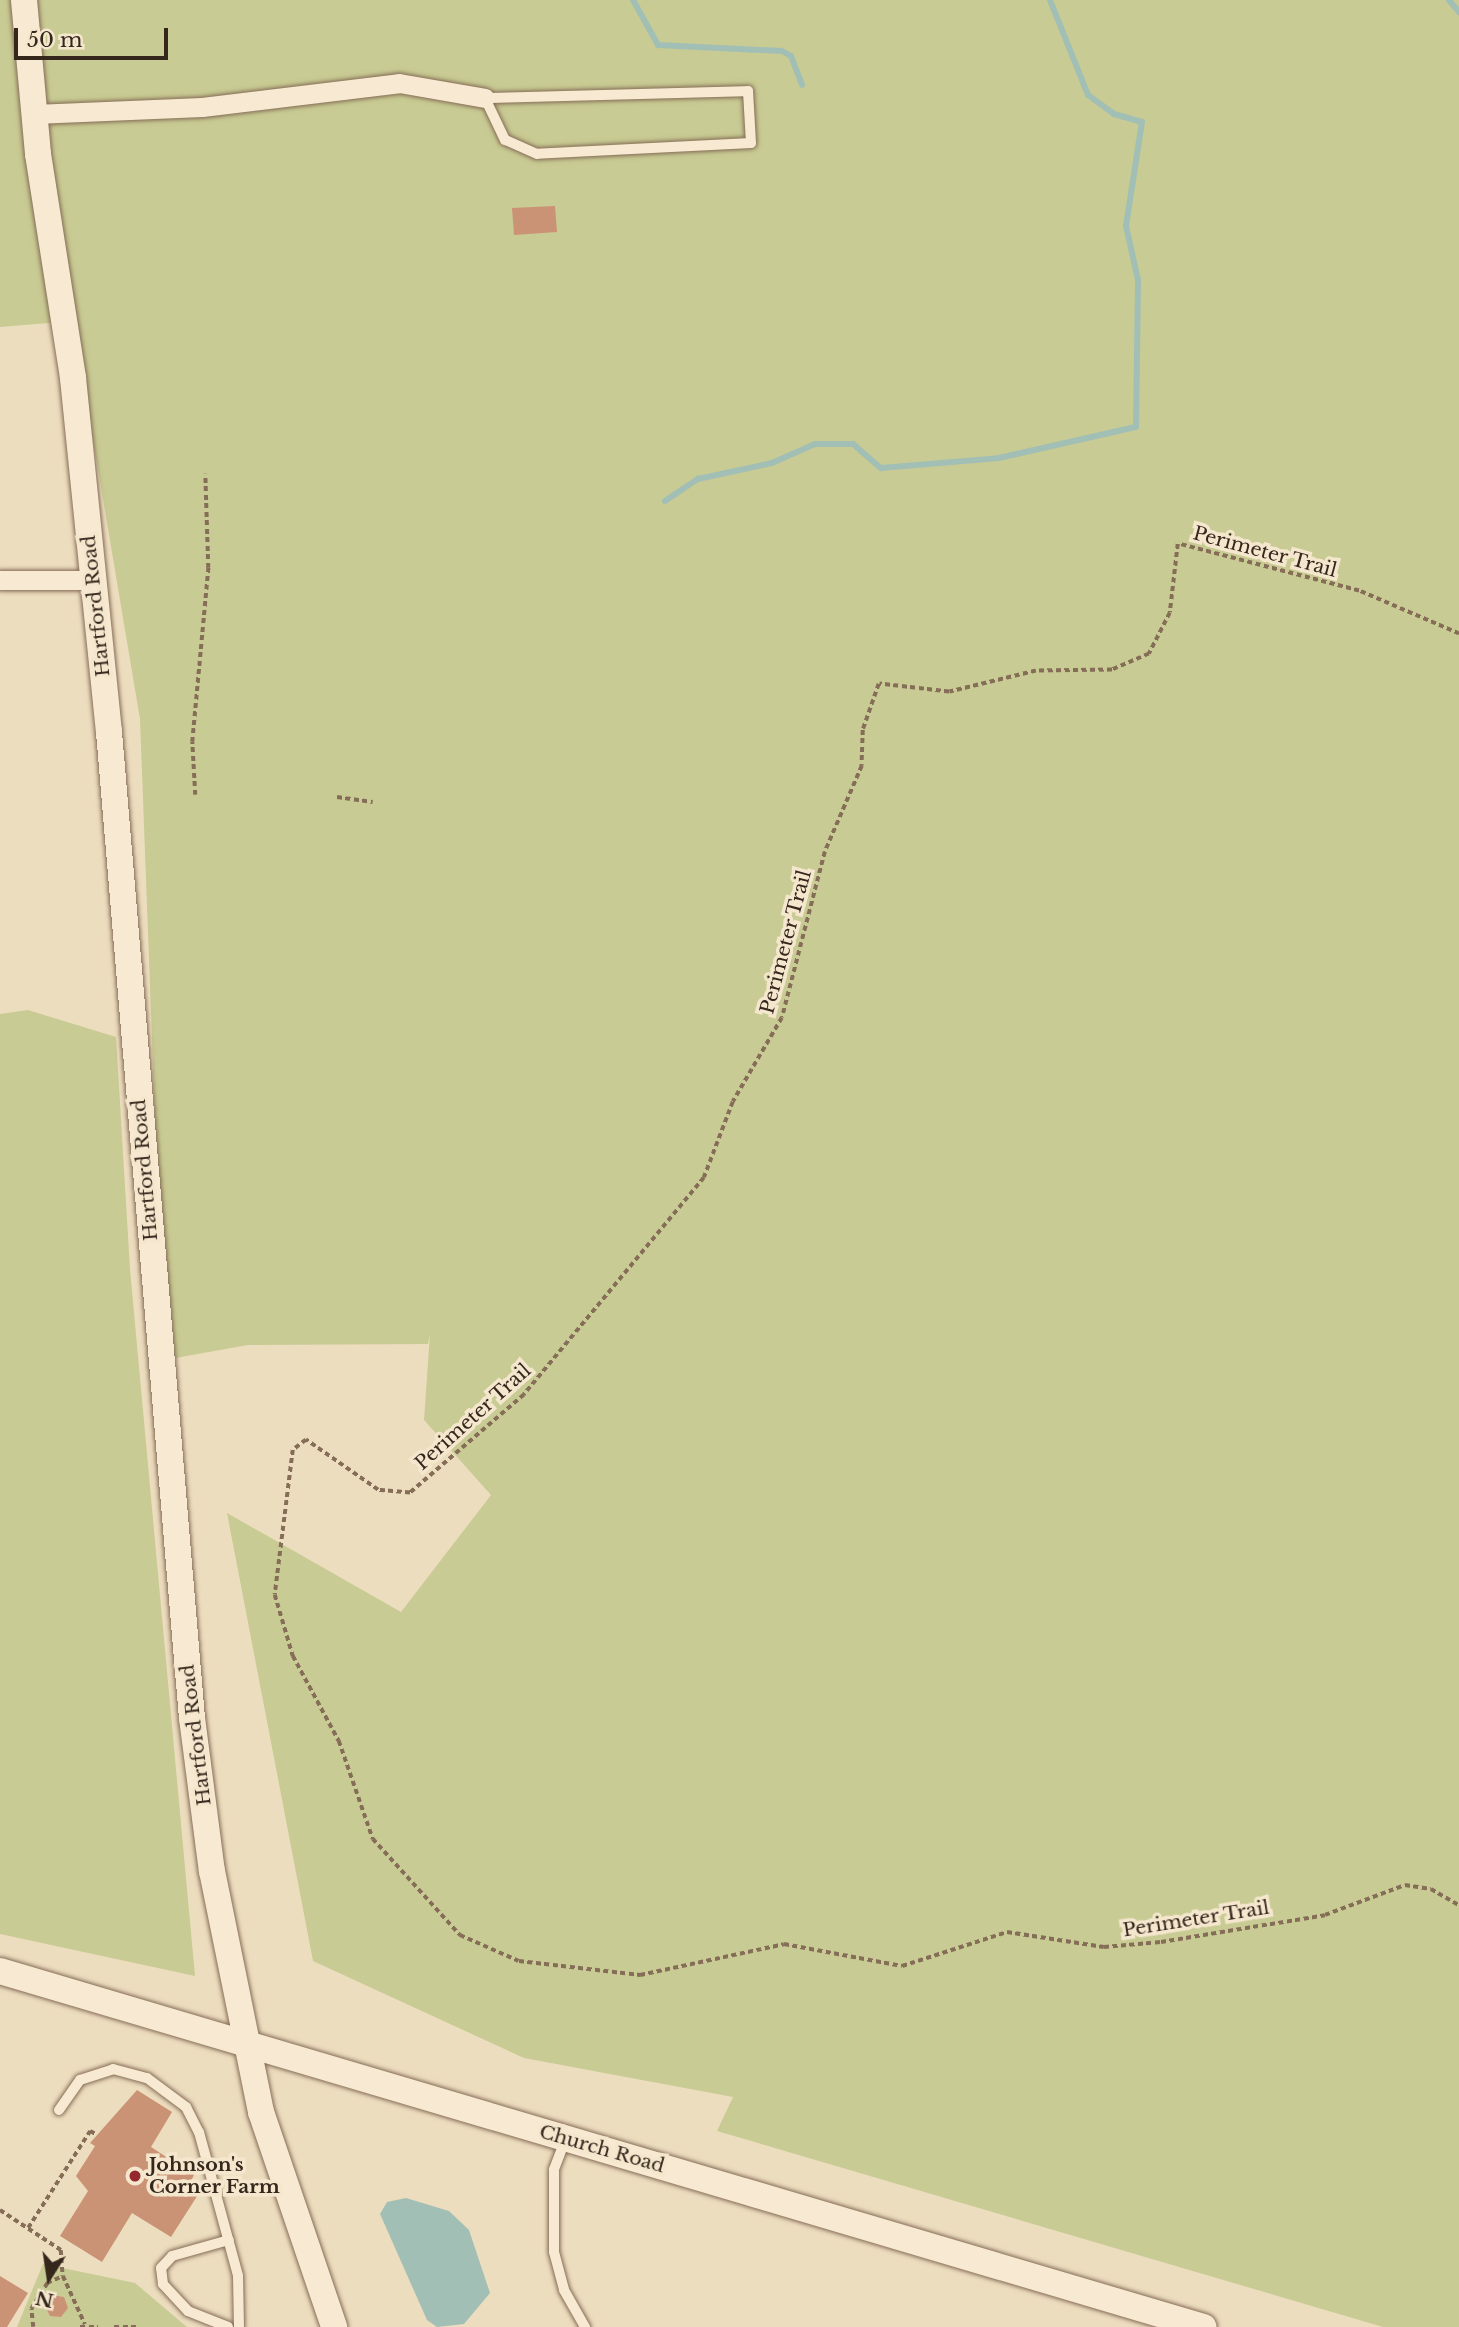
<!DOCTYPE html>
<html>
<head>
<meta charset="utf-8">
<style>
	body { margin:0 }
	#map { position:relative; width:1459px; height:2327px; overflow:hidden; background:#edddbf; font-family:"Libre Baskerville",serif }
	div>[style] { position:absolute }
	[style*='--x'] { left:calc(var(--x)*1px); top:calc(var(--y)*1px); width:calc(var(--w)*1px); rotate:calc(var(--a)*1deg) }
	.green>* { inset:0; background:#c8cb93 }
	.water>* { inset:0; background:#a2bfb5 }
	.stream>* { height:6px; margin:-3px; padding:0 3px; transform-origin:3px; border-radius:3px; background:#a2bfb5 }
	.building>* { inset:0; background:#cb9375 }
	.path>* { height:3.5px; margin-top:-1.75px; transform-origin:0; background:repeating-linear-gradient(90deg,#866d57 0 5px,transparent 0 8.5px) }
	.roads { filter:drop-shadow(0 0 2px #866d57) drop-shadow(0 0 2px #866d57) }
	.lane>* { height:10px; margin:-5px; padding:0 5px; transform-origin:5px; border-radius:5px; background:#f8ead2 }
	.street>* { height:19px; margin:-9.5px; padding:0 9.5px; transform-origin:9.5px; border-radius:9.5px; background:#f8ead2 }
	.secondary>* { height:26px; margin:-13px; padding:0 13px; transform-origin:13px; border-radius:13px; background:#f8ead2 }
	.dots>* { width:19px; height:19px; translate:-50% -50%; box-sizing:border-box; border:4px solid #f5e7ce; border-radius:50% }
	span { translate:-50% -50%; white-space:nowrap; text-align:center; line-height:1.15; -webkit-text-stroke:7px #f5e7ce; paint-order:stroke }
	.street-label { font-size:19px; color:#35271c }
	.poi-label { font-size:19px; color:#35271c; font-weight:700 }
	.left { translate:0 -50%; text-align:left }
	.north { position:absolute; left:14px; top:2243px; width:70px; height:70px; -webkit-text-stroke:5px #f5e7ce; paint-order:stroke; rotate:192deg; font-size:19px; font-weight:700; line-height:28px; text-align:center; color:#35271c }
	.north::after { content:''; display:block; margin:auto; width:24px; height:32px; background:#35271c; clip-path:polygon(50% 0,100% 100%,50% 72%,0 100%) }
	.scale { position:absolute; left:14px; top:28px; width:154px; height:32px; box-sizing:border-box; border:4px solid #35271c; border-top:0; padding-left:9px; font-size:21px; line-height:24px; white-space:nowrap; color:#35271c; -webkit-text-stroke:5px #f5e7ce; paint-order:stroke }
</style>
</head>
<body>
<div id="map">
	<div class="green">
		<i style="clip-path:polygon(0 0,1459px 0,1459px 2327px,1383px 2327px,717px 2131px,733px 2097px,524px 2058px,313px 1961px,227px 1513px,401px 1612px,491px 1495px,424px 1420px,430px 1334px,428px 1344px,248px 1345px,164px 1360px,140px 719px,73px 321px,0 327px)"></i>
		<i style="clip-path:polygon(28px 1010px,116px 1037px,130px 1269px,195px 1976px,0 1934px,0 1014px)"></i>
		<i style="clip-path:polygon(43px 2264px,135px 2283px,187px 2327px,17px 2327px)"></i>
	</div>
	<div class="water">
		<i style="clip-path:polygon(406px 2198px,449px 2211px,469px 2230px,490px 2293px,464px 2324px,437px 2327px,427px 2320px,380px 2214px,387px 2202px)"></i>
	</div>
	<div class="stream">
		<i style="--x:633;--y:0;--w:51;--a:60.9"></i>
		<i style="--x:658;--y:45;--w:124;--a:2.8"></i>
		<i style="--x:782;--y:51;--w:10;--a:29"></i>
		<i style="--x:791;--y:56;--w:31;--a:69"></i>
		<i style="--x:1449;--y:0;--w:16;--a:50"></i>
		<i style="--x:665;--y:501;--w:40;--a:-34"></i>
		<i style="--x:698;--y:479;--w:76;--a:-12.2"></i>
		<i style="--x:772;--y:463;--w:47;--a:-23.8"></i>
		<i style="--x:815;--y:444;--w:38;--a:0"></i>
		<i style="--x:853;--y:444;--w:37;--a:41"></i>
		<i style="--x:881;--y:468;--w:118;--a:-4.8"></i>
		<i style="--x:999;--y:458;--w:140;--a:-12.8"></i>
		<i style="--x:1136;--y:427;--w:147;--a:-89.2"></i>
		<i style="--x:1138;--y:280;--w:55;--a:-102.5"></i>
		<i style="--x:1126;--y:226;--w:105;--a:-81.3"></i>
		<i style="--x:1142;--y:122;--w:29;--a:-164"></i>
		<i style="--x:1114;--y:114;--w:32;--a:-144"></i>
		<i style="--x:1088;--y:95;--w:102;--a:-111.8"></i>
	</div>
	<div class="building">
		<i style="clip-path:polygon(555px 206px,557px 232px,514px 235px,512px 208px)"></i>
		<i style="clip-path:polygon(137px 2090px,172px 2112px,151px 2147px,194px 2175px,190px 2183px,201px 2190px,171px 2237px,132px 2213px,102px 2262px,60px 2236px,88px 2191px,76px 2176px,95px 2146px,90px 2143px)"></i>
		<i style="clip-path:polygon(0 2276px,28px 2293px,7px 2327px,0 2327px)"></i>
		<i style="clip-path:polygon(51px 2295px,64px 2297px,68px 2308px,61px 2317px,50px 2316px,45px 2306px)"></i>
	</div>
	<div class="path">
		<i style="--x:1459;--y:634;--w:109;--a:-156.7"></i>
		<i style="--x:1359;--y:591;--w:187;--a:-165.4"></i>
		<i style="--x:1178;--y:544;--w:69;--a:96.6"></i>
		<i style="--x:1170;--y:613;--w:46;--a:117.1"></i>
		<i style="--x:1149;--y:654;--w:40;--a:156.6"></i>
		<i style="--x:1112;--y:670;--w:76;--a:179.2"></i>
		<i style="--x:1036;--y:671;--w:89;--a:166.4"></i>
		<i style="--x:949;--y:692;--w:70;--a:-173.5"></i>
		<i style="--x:879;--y:684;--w:49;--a:109.2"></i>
		<i style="--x:863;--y:730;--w:36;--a:92"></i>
		<i style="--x:862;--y:766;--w:94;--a:113.3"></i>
		<i style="--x:825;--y:852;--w:171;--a:104.5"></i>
		<i style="--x:782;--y:1018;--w:97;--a:120.3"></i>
		<i style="--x:733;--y:1102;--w:81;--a:110.9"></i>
		<i style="--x:704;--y:1178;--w:282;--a:129.7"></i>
		<i style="--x:524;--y:1395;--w:150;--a:139.3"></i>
		<i style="--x:410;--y:1493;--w:32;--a:-175"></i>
		<i style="--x:378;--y:1490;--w:88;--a:-145.2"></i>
		<i style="--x:306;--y:1440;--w:16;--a:142"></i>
		<i style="--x:293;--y:1450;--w:146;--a:97.1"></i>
		<i style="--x:275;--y:1595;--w:64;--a:73.6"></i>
		<i style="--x:293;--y:1656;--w:97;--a:61.6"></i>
		<i style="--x:339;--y:1741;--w:104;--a:70.9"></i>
		<i style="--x:373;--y:1839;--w:130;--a:47.8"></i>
		<i style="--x:460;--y:1935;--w:64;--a:23.8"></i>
		<i style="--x:519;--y:1961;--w:122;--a:6.6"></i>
		<i style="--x:640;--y:1975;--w:147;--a:-12.1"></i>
		<i style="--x:784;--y:1944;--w:120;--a:10.6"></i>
		<i style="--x:902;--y:1966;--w:110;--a:-17.9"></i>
		<i style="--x:1007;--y:1932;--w:98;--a:8.8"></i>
		<i style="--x:1104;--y:1947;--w:57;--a:-5"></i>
		<i style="--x:1161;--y:1942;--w:166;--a:-9.3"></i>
		<i style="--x:1325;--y:1915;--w:85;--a:-20.6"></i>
		<i style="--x:1405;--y:1885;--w:26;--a:9"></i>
		<i style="--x:1431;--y:1889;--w:32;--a:30"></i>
		<i style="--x:195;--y:795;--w:53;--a:-93.2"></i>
		<i style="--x:192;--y:742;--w:175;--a:-84.7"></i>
		<i style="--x:208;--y:568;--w:94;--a:-91.8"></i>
		<i style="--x:337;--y:797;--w:36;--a:8"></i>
		<i style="--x:0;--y:2210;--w:73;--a:33.3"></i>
		<i style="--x:61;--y:2250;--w:26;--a:86"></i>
		<i style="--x:63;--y:2276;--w:53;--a:65.4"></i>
		<i style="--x:28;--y:2228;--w:115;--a:-57.4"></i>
		<i style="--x:90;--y:2131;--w:7;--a:27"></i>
		<i style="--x:33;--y:2327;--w:18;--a:-96"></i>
		<i style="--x:31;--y:2309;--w:31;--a:-58"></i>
		<i style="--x:47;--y:2283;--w:17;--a:-24"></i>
		<i style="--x:80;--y:2327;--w:18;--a:0"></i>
		<i style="--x:114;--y:2327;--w:23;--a:0"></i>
	</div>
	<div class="roads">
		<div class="lane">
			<i style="--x:748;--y:91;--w:52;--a:86.7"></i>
			<i style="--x:751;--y:143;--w:214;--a:177.1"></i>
			<i style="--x:537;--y:154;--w:35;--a:-156"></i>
			<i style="--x:505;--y:140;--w:47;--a:-115.5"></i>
			<i style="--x:485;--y:98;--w:263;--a:-1.5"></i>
			<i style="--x:59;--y:2110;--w:37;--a:-55"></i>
			<i style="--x:80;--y:2080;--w:35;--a:-18"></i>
			<i style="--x:113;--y:2069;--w:35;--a:15"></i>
			<i style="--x:147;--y:2078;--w:49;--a:36.6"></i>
			<i style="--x:186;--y:2107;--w:28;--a:63"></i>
			<i style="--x:199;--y:2132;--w:149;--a:74.8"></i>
			<i style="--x:238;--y:2276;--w:51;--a:88.9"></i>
			<i style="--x:566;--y:2138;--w:34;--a:111"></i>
			<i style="--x:554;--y:2170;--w:82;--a:90"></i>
			<i style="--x:554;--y:2252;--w:39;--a:75"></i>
			<i style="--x:564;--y:2290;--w:43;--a:60.4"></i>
			<i style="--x:228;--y:2327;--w:43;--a:-158.2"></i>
			<i style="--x:188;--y:2311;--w:37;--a:-133"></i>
			<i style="--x:163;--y:2284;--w:16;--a:-97"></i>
			<i style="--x:161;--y:2268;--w:16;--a:-47"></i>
			<i style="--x:172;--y:2256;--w:59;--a:-15.7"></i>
		</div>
		<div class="street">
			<i style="--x:34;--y:114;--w:168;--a:-2.4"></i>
			<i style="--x:202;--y:107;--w:198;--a:-6.9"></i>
			<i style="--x:399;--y:83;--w:87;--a:9.9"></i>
			<i style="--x:0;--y:580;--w:93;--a:0"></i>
		</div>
		<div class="secondary">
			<i style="--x:24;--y:0;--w:155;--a:84.8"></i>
			<i style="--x:38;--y:154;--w:227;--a:81.1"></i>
			<i style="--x:73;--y:378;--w:356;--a:84.2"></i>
			<i style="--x:109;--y:732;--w:989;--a:85.19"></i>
			<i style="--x:192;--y:1718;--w:154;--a:82.6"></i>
			<i style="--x:212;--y:1871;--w:246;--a:78.5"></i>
			<i style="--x:261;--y:2112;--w:227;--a:71.2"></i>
			<i style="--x:0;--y:1971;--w:1255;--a:16.48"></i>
		</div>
	</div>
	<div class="dots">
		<i style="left:135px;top:2176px;background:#94282f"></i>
	</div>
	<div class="street-label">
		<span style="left:1265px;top:552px;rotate:15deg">Perimeter Trail</span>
		<span style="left:96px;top:606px;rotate:-96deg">Hartford Road</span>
		<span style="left:786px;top:942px;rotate:-75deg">Perimeter Trail</span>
		<span style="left:145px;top:1170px;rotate:-95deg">Hartford Road</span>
		<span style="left:473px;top:1417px;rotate:-42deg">Perimeter Trail</span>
		<span style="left:196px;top:1735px;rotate:-97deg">Hartford Road</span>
		<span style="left:1196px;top:1919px;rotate:-9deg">Perimeter Trail</span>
		<span style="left:602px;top:2149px;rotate:16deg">Church Road</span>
	</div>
	<div class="poi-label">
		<span class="left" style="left:149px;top:2176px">Johnson's<br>Corner Farm</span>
	</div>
	<div class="north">N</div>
	<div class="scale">50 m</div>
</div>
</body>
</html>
